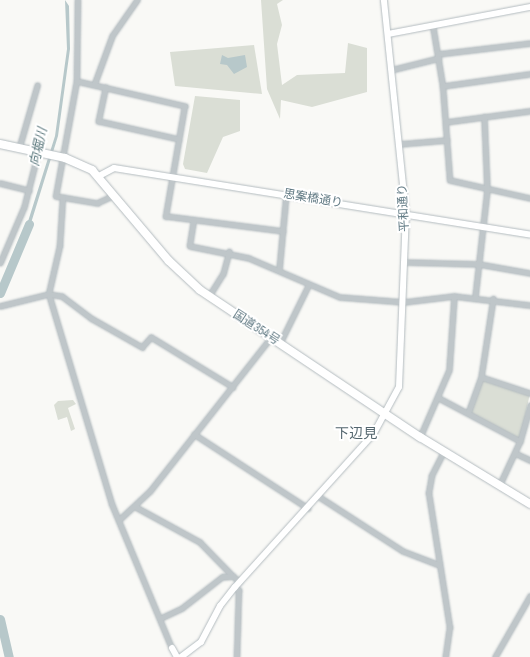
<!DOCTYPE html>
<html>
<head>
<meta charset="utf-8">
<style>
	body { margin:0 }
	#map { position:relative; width:530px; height:657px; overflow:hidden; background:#f9f9f6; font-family:"Archivo Narrow","Noto Sans JP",sans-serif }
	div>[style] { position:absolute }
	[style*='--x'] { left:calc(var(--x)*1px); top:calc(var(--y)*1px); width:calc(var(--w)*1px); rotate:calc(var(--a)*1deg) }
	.green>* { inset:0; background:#daded5 }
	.water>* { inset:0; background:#b7c8ca }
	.river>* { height:9px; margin:-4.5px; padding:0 4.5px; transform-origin:4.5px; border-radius:4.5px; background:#b7c8ca }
	.roads { filter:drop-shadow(0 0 1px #b4bcc0) drop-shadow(0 0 1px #b4bcc0) }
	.street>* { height:4.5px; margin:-2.25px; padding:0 2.25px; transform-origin:2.25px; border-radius:2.25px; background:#bfc6c9 }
	.secondary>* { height:6px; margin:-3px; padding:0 3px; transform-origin:3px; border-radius:3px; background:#fff }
	.highway>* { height:8px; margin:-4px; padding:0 4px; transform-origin:4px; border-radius:4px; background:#fff }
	span { translate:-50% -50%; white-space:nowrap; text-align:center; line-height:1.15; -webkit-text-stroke:4px #fff; paint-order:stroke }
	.street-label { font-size:12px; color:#617a84 }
	.water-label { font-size:13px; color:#5c797e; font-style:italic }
	.quarter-label { font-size:14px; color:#54666e }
</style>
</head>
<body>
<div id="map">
	<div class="green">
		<i style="clip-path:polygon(261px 0,283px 0,277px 4px,282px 25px,277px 44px,282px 85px,297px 75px,345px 73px,348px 43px,367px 48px,367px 92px,312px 107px,281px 100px,280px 119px,267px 89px)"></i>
		<i style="clip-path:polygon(254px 45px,262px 94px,175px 86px,170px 52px)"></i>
		<i style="clip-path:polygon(195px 96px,240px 100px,240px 131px,223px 137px,207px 173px,185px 169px,183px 164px)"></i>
		<i style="clip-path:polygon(481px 377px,530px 393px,520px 441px,468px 413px)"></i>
		<i style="clip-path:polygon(58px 401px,73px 400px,76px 404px,68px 408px,75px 429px,71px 431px,67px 417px,58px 420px,54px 405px)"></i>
	</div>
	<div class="water">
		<i style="clip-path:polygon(65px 0,69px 6px,70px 49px,58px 136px,27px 236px,24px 234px,55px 136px,67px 49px)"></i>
		<i style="clip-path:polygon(222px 55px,228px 58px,245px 55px,247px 67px,234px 74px,227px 65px,220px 64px)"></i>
	</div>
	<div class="river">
		<i style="--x:0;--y:293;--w:75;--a:-67.2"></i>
		<i style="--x:0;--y:619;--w:39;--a:77"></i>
	</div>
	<div class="roads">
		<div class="street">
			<i style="--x:78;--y:0;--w:81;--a:90.7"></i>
			<i style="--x:77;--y:81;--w:117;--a:100.3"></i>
			<i style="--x:56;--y:196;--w:42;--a:9.7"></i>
			<i style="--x:97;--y:203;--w:19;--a:-25"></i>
			<i style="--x:433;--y:25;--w:62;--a:80.7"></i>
			<i style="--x:443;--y:86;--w:94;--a:85.7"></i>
			<i style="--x:450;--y:180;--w:82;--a:12.7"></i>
			<i style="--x:438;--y:54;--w:93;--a:-6.8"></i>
			<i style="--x:391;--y:70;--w:49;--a:-14"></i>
			<i style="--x:77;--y:81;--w:111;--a:13"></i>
			<i style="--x:185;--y:106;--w:112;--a:99.8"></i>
			<i style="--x:166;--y:216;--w:118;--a:7.3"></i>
			<i style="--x:94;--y:85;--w:52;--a:-69.8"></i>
			<i style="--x:112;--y:36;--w:44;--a:-55.2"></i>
			<i style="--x:443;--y:86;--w:88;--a:-7.9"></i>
			<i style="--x:106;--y:87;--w:35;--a:102"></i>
			<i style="--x:99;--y:121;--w:82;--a:12.7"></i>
			<i style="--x:446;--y:122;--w:85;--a:-7.5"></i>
			<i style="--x:399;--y:144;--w:48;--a:-4.8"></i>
			<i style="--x:19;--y:148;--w:65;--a:-73.8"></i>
			<i style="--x:0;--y:183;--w:30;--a:14"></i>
			<i style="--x:63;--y:197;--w:49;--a:93.5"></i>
			<i style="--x:60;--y:246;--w:49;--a:102.9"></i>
			<i style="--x:49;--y:294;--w:219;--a:73.3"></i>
			<i style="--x:112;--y:504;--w:156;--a:67.4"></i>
			<i style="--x:194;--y:220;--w:26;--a:99"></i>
			<i style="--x:190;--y:246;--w:60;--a:11.5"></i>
			<i style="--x:249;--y:258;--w:99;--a:23.2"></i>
			<i style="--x:340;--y:297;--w:64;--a:4.5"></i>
			<i style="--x:404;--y:302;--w:50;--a:-6.8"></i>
			<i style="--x:454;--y:296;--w:77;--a:6.8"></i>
			<i style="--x:405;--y:262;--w:74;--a:1.5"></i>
			<i style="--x:479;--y:264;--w:52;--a:10"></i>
			<i style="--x:0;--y:263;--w:61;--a:-66.8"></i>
			<i style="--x:24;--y:207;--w:57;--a:-75.7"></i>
			<i style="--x:279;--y:270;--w:76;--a:-84.7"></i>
			<i style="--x:209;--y:296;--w:26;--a:-58"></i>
			<i style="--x:223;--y:274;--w:23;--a:-75"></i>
			<i style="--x:475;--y:297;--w:108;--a:-83.6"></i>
			<i style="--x:487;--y:190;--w:73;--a:-92.4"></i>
			<i style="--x:0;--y:306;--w:50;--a:-13.8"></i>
			<i style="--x:49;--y:294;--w:13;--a:9"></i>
			<i style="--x:62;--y:296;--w:36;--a:37"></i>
			<i style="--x:91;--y:318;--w:59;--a:29.6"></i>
			<i style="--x:142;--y:347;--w:13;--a:-48"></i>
			<i style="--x:151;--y:337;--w:96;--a:31.4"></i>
			<i style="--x:280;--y:343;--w:64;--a:-63.8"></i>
			<i style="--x:481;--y:377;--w:52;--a:18.1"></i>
			<i style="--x:439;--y:398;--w:92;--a:28"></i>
			<i style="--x:468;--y:413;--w:38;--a:-70"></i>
			<i style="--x:481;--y:377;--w:79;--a:-81.3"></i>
			<i style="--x:194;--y:434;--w:136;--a:33"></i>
			<i style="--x:420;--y:437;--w:73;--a:-66.6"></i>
			<i style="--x:449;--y:370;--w:74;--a:-86.1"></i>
			<i style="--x:444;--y:452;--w:27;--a:117"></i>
			<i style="--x:432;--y:476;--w:17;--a:100"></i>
			<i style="--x:429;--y:493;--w:136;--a:81.1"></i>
			<i style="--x:450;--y:627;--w:30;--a:98"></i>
			<i style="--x:515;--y:453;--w:17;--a:25"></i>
			<i style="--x:499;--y:486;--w:50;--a:-65"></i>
			<i style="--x:520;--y:441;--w:37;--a:-74"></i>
			<i style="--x:318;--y:496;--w:101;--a:32.9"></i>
			<i style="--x:403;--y:551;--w:39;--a:21"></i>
			<i style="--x:136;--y:507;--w:73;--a:28.7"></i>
			<i style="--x:200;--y:542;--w:47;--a:45.9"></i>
			<i style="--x:119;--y:520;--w:42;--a:-43.1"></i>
			<i style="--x:150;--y:491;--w:196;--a:-51.8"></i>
			<i style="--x:235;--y:587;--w:5;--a:37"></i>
			<i style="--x:239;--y:590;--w:67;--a:91.7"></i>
			<i style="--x:161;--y:618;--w:23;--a:-25"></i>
			<i style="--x:182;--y:608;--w:51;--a:-37.8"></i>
			<i style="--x:222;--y:577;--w:11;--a:-5"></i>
			<i style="--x:233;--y:576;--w:9;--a:41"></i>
			<i style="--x:495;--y:657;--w:70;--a:-60.2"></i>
		</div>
		<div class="secondary">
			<i style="--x:388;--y:34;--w:145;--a:-10.8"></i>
			<i style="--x:99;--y:176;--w:17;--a:-28"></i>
			<i style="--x:114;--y:168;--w:421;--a:9.1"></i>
			<i style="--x:172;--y:648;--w:10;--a:61"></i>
			<i style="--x:181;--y:657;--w:25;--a:-37"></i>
			<i style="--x:201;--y:642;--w:41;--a:-62.2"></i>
			<i style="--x:220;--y:606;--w:24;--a:-52"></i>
			<i style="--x:235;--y:587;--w:207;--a:-47.9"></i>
			<i style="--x:374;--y:433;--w:52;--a:-61.5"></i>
			<i style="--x:399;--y:387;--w:173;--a:-87.7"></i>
			<i style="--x:406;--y:214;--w:215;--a:-95.9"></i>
		</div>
		<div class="highway">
			<i style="--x:0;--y:144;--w:66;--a:12.2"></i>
			<i style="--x:65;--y:158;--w:30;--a:24"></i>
			<i style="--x:92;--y:170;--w:119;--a:49.8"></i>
			<i style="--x:169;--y:261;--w:42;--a:43.1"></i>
			<i style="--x:200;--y:290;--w:265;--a:33.8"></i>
			<i style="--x:420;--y:437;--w:129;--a:31.3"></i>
		</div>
	</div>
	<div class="street-label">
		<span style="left:313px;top:199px;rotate:9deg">思案橋通り</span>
		<span style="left:404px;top:208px;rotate:-93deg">平和通り</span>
		<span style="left:256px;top:328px;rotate:33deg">国道354号</span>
	</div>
	<div class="water-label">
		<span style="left:39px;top:147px;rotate:-77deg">向堀川</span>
	</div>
	<div class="quarter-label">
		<span style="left:356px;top:433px">下辺見</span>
	</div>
</div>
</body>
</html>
